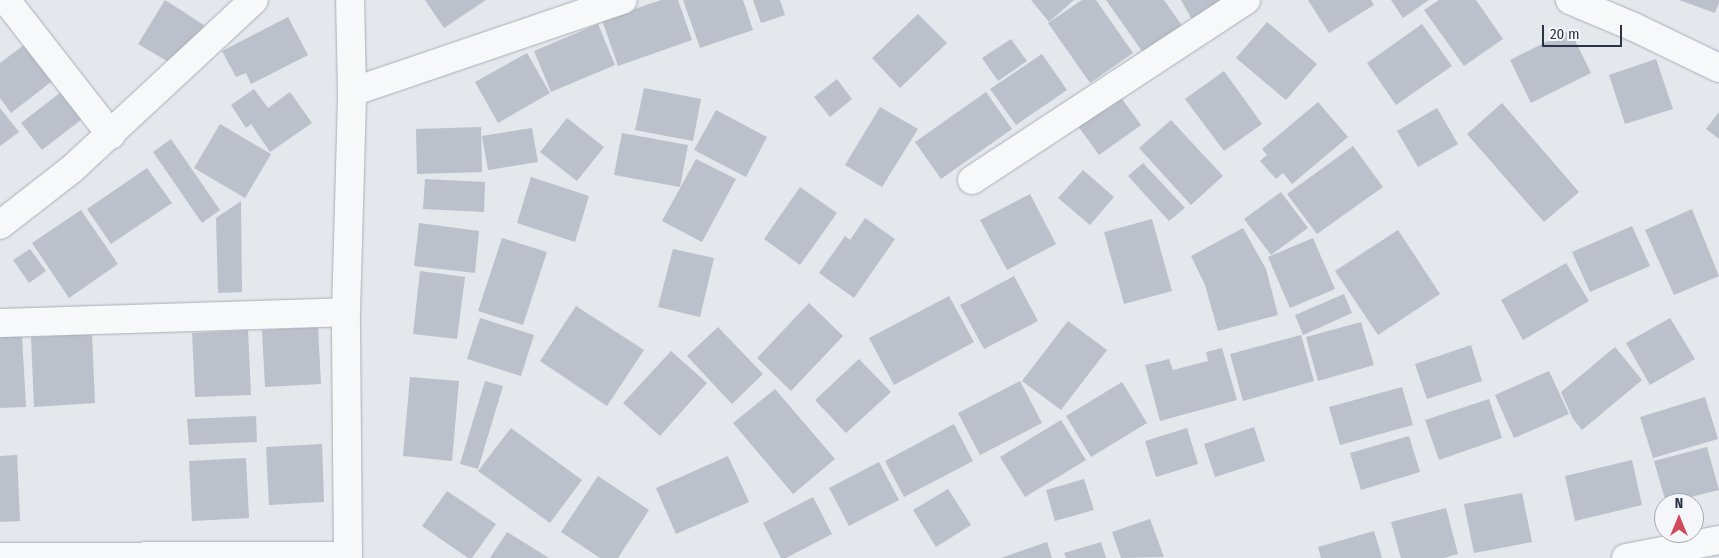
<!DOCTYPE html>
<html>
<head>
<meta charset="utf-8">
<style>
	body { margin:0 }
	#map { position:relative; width:1719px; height:558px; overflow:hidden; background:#e4e7ec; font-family:"Fira Sans Condensed",sans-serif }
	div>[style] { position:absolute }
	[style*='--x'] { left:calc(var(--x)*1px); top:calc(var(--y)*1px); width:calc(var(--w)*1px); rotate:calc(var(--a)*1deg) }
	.building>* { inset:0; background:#bbc0ca }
	.roads { filter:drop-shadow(0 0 1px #a9aeb7) drop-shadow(0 0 1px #a9aeb7) }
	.minor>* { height:28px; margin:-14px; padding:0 14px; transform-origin:14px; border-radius:14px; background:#f7f8fa }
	span { translate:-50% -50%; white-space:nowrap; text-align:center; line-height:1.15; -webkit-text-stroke:4.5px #f4f6f9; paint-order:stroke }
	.north { position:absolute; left:1654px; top:493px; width:50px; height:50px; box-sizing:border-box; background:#f4f6f9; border:1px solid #a4a8b1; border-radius:50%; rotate:0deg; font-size:14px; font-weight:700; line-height:20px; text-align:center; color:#2b3445 }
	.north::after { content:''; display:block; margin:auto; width:18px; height:22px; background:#d1495b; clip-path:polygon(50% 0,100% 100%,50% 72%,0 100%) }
	.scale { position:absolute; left:1542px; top:25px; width:80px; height:22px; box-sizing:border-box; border:2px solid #2b3445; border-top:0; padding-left:6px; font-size:15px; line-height:18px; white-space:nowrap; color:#2b3445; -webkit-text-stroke:4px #f4f6f9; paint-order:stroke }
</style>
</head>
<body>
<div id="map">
	<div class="building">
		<i style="clip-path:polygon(165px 0,204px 25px,177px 67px,138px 44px)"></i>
		<i style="clip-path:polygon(425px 0,486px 0,444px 28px)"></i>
		<i style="clip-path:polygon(661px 0,678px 0,692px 40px,618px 66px,602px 20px)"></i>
		<i style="clip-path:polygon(683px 0,743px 0,753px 30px,700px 48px)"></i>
		<i style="clip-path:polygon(753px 0,780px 0,785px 15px,761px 23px)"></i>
		<i style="clip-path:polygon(1031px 0,1074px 0,1049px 22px)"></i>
		<i style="clip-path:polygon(1082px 0,1096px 0,1133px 53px,1090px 83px,1048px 23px)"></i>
		<i style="clip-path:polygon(1106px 0,1164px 0,1183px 27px,1144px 54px)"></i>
		<i style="clip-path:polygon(1181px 0,1236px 0,1194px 23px)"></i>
		<i style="clip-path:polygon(1308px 0,1371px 0,1374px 5px,1329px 33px)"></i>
		<i style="clip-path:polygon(1391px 0,1429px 0,1403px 18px)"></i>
		<i style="clip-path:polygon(1439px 0,1476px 0,1503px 39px,1464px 66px,1424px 10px)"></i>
		<i style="clip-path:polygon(1679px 0,1719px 0,1719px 2px,1715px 13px)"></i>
		<i style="clip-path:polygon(918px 14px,947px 43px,900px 88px,872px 58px)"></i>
		<i style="clip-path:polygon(288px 17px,308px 55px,251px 84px,246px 73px,236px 77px,222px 51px)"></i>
		<i style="clip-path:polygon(1267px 22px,1317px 64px,1286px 100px,1236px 58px)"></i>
		<i style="clip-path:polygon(598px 24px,615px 65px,551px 92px,534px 51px)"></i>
		<i style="clip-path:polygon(1422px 24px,1452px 66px,1396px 105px,1367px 63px)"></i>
		<i style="clip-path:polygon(1570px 30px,1591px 73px,1531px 103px,1510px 60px)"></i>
		<i style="clip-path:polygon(32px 39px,60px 75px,11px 113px,0 98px,0 63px)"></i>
		<i style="clip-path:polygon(1011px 39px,1027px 61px,998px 81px,982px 58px)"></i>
		<i style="clip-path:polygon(527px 53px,550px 93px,498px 123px,475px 82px)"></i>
		<i style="clip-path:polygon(1042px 54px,1067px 90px,1016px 125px,990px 89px)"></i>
		<i style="clip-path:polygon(1656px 59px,1673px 109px,1625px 124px,1609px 75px)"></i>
		<i style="clip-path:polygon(1224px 71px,1262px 124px,1224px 151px,1185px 99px)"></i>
		<i style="clip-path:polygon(837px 79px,852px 99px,830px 117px,814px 97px)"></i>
		<i style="clip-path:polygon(644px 88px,701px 99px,693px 141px,635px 130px)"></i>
		<i style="clip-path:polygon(65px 89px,86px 116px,42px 150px,21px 123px)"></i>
		<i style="clip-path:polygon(254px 89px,268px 108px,290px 92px,312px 123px,270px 152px,251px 124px,246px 128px,231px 105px)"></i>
		<i style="clip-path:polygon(986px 92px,1012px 129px,941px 179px,915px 142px)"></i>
		<i style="clip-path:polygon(1117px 92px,1141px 125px,1099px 155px,1075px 122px)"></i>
		<i style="clip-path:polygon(1318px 102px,1348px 137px,1292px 184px,1283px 173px,1276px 179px,1260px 161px,1267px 155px,1262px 149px)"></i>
		<i style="clip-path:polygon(1502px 103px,1579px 192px,1544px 222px,1467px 134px)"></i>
		<i style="clip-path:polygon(880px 107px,918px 129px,882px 187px,845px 165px)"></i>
		<i style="clip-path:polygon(0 108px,19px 132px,0 146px)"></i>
		<i style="clip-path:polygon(1437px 108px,1458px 144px,1418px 167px,1397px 131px)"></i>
		<i style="clip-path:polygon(716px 110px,767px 137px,746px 177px,694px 150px)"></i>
		<i style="clip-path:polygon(1719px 112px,1719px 139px,1706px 129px)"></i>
		<i style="clip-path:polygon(567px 118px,604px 147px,577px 181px,540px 152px)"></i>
		<i style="clip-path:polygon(1171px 120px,1223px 176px,1191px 205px,1139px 148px)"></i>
		<i style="clip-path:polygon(220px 124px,271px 154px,245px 198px,194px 168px)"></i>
		<i style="clip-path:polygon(481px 127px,482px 172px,417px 174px,416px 129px)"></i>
		<i style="clip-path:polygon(532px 128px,538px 162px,488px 170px,482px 136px)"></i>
		<i style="clip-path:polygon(622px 133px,688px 145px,680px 187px,614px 175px)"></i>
		<i style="clip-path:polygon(171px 139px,220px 210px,202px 223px,153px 152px)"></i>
		<i style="clip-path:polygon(1353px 146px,1383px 187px,1317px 234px,1287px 194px)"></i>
		<i style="clip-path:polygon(696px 159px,736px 179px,702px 242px,662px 221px)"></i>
		<i style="clip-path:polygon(1143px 163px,1185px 208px,1169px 221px,1128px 176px)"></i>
		<i style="clip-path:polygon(147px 168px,172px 203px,111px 244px,87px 209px)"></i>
		<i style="clip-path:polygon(1083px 170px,1114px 197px,1090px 225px,1058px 198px)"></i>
		<i style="clip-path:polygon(531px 177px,589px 196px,575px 242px,517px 223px)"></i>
		<i style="clip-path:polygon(425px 179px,485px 182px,484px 212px,423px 209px)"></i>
		<i style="clip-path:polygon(800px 187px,837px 213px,800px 265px,764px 239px)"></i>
		<i style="clip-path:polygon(1281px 192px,1308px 228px,1271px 255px,1244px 219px)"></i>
		<i style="clip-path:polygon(1030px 194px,1056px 244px,1007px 270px,980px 220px)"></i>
		<i style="clip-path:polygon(241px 201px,242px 292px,218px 293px,216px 218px)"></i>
		<i style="clip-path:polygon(1692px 209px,1719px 276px,1674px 295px,1645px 230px)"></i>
		<i style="clip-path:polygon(81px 210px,118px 264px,69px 298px,32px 243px)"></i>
		<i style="clip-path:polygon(865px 218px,895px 239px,854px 298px,819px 273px,845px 236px,850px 240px)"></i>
		<i style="clip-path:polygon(1152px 219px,1172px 291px,1124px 304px,1104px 232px)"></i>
		<i style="clip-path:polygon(419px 223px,479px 231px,475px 273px,414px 266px)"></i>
		<i style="clip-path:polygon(1632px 226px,1650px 266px,1590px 292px,1572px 252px)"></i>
		<i style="clip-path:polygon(1243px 228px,1266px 269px,1278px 315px,1218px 331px,1205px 285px,1191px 256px)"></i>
		<i style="clip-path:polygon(1398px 230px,1440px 294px,1378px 335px,1335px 271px)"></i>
		<i style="clip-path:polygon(502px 238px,547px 252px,523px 325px,478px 311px)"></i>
		<i style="clip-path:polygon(1313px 238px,1335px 289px,1290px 308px,1268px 257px)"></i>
		<i style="clip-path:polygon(30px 249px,46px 271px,29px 283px,13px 260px)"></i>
		<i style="clip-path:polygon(673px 249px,714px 258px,700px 317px,658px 307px)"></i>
		<i style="clip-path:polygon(1566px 263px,1589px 301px,1523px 340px,1501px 300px)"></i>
		<i style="clip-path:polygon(420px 271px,465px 277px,457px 339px,413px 334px)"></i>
		<i style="clip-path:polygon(1014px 276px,1038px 321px,984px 349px,960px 305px)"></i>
		<i style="clip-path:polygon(1344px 294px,1352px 313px,1303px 335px,1295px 315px)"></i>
		<i style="clip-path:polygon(949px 296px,974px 342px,894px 385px,869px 338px)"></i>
		<i style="clip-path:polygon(809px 303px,843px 336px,791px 391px,757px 358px)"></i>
		<i style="clip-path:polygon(576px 306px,644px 350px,607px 406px,540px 361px)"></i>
		<i style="clip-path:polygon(480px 318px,534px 335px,521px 376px,467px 359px)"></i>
		<i style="clip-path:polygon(1670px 318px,1695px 359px,1650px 385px,1626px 343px)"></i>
		<i style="clip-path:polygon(1068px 321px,1107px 350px,1061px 410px,1022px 381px)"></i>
		<i style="clip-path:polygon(1361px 322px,1374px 365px,1318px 381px,1306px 337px)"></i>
		<i style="clip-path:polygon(318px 327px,321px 384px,265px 387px,262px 330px)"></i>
		<i style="clip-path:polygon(718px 327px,763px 374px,732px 404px,687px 356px)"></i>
		<i style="clip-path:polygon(248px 330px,251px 395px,195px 397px,192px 333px)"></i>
		<i style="clip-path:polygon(92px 334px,95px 403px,34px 407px,31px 337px)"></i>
		<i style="clip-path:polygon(22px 335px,26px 407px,0 408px,0 336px)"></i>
		<i style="clip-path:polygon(1301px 335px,1314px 381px,1243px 401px,1230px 354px)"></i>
		<i style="clip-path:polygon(1471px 345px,1482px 381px,1427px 399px,1415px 364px)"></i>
		<i style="clip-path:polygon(1615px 347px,1642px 380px,1582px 430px,1573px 419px,1561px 392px)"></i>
		<i style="clip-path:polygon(1222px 348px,1237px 400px,1160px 421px,1145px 365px,1169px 359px,1173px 370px,1208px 361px,1206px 352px)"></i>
		<i style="clip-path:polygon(671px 351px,707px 383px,660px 436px,623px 403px)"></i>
		<i style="clip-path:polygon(859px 359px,891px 392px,846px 433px,815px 400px)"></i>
		<i style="clip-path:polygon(1549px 371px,1569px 414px,1514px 438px,1495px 395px)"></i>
		<i style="clip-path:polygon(410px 377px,459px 381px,452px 461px,403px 456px)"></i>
		<i style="clip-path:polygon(485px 381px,503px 386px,478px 469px,460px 464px)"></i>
		<i style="clip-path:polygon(1020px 381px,1042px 423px,980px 455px,958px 413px)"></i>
		<i style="clip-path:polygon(1122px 382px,1147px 423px,1091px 457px,1066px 416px)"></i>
		<i style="clip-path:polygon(1402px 387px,1413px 425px,1340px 445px,1329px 407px)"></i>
		<i style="clip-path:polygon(775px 389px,835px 459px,793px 494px,733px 423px)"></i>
		<i style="clip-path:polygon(1705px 397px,1718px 439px,1653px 458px,1640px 417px)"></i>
		<i style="clip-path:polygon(1489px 399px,1502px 438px,1439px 460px,1425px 420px)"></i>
		<i style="clip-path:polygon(256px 416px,257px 442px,189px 445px,187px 419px)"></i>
		<i style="clip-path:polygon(1061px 420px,1086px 460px,1025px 497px,1000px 457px)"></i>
		<i style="clip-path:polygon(954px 424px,973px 461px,904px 497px,885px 461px)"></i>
		<i style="clip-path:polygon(1254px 427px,1265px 461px,1215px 477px,1204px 444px)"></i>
		<i style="clip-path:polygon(511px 428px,582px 480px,550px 523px,478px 471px)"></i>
		<i style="clip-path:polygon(1187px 428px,1198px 464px,1156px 477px,1145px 441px)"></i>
		<i style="clip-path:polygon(1409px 436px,1420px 472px,1361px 490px,1350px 453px)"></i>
		<i style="clip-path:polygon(322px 444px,324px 502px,269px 505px,266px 447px)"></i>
		<i style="clip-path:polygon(1707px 447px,1719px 490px,1666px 503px,1654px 461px)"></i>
		<i style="clip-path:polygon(17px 455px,20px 521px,0 522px,0 456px)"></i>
		<i style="clip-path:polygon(728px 456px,749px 502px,676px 534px,656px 488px)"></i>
		<i style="clip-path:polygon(246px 458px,249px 518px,192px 521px,189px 461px)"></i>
		<i style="clip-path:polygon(1632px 460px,1642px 505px,1575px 521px,1565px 476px)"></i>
		<i style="clip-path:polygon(879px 462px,899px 500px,849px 526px,829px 488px)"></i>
		<i style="clip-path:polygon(598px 476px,649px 510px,618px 558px,600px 558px,561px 532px)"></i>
		<i style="clip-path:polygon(1084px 479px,1094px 510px,1055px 521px,1046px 490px)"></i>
		<i style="clip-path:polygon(948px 489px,971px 525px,936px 547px,913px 510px)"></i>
		<i style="clip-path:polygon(447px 491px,496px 524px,472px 558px,468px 558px,422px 526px)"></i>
		<i style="clip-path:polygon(1522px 493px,1532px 542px,1474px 553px,1464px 504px)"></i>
		<i style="clip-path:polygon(813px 497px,832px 534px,786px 558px,781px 558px,763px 523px)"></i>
		<i style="clip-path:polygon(1446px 508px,1458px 554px,1444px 558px,1401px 558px,1391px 522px)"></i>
		<i style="clip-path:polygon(1150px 519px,1164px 557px,1121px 558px,1112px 532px)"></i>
		<i style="clip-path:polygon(1374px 531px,1382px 558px,1321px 558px,1318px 547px)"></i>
		<i style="clip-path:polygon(507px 532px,549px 558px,490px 558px)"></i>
		<i style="clip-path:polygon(1047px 542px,1052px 558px,1001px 558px)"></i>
		<i style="clip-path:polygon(1101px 542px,1106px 558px,1066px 558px,1064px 553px)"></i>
	</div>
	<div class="roads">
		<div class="minor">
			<i style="--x:6;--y:0;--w:171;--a:52.1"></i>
			<i style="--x:1570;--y:0;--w:69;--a:22.9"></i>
			<i style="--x:1634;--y:27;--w:94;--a:25.8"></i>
			<i style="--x:352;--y:92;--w:286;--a:-18.8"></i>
			<i style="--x:972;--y:180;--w:328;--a:-33.3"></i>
			<i style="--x:0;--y:225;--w:91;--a:-37.9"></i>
			<i style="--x:72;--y:169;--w:248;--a:-42.9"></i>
			<i style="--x:0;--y:323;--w:346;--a:-1.8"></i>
			<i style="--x:0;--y:557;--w:348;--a:-0.2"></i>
			<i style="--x:348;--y:558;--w:246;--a:-90.5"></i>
			<i style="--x:346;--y:312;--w:220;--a:-88.4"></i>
			<i style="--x:352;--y:92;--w:92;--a:-91.2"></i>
			<i style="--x:1626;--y:558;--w:95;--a:-11"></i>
		</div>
	</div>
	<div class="north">N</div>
	<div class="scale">20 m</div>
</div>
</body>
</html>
